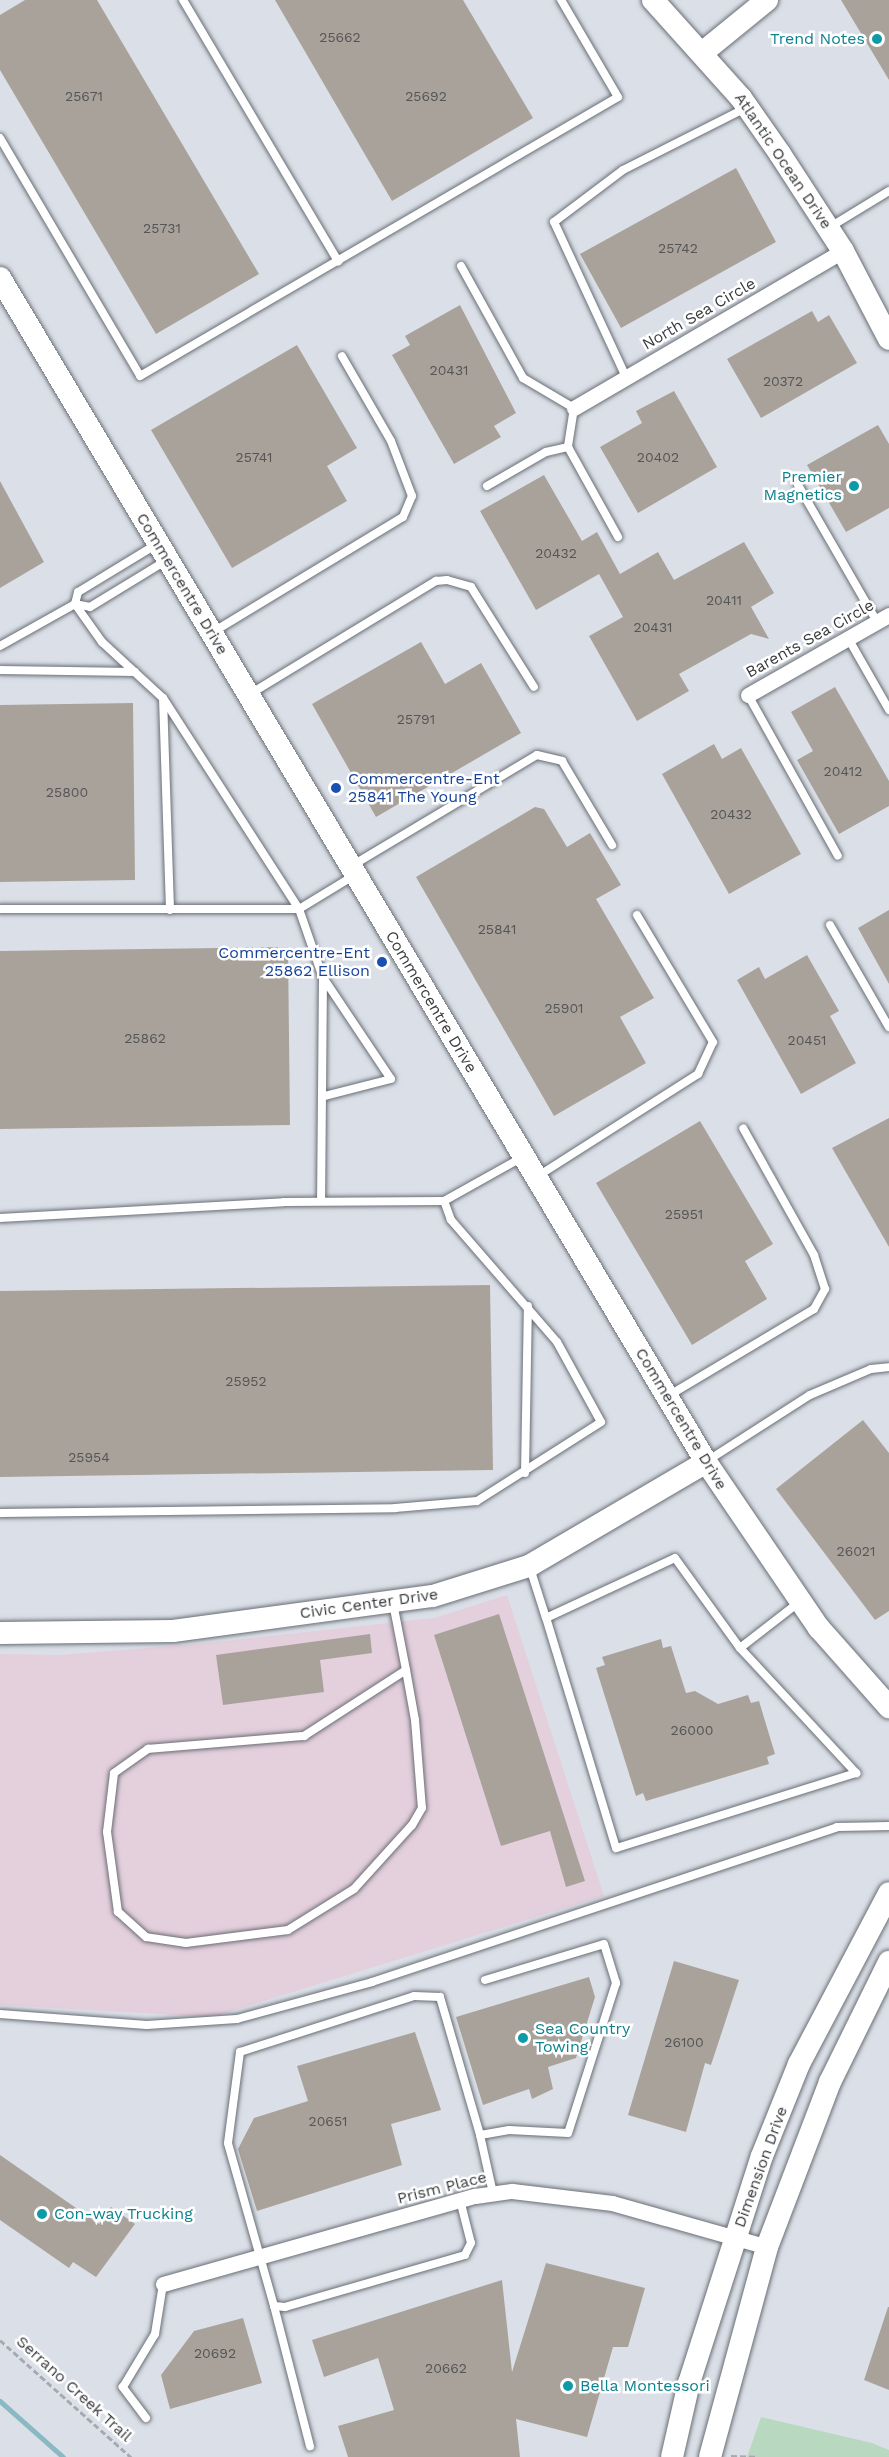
<!DOCTYPE html>
<html>
<head>
<meta charset="utf-8">
<style>
	body { margin:0 }
	#map { position:relative; width:889px; height:2457px; overflow:hidden; background:#dbe0e8; font-family:"Work Sans",sans-serif }
	div>[style] { position:absolute }
	[style*='--x'] { left:calc(var(--x)*1px); top:calc(var(--y)*1px); width:calc(var(--w)*1px); rotate:calc(var(--a)*1deg) }
	.industrial>* { inset:0; background:#e4cfdc }
	.green>* { inset:0; background:#b8d9c0 }
	.stream>* { height:5px; margin:-2.5px; padding:0 2.5px; transform-origin:2.5px; border-radius:2.5px; background:#8ab8c3 }
	.building>* { inset:0; background:#a9a29b }
	.path>* { height:3px; margin-top:-1.5px; transform-origin:0; background:repeating-linear-gradient(90deg,#a6aab0 0 6px,transparent 0 9px) }
	.roads { filter:drop-shadow(0 0 2px #6a6e75) drop-shadow(0 0 2px #6a6e75) }
	.lane>* { height:8px; margin:-4px; padding:0 4px; transform-origin:4px; border-radius:4px; background:#fff }
	.street>* { height:15px; margin:-7.5px; padding:0 7.5px; transform-origin:7.5px; border-radius:7.5px; background:#fff }
	.secondary>* { height:22px; margin:-11px; padding:0 11px; transform-origin:11px; border-radius:11px; background:#fff }
	.dots>* { width:16px; height:16px; translate:-50% -50%; box-sizing:border-box; border:3px solid #fff; border-radius:50% }
	span { translate:-50% -50%; white-space:nowrap; text-align:center; line-height:1.15; -webkit-text-stroke:5px #fff; paint-order:stroke }
	.number-label { font-size:14px; color:#555 }
	.number-label span { -webkit-text-stroke-width:0 }
	.culture-label { font-size:16px; color:#0d838f }
	.right { translate:-100% -50%; text-align:right }
	.left { translate:0 -50%; text-align:left }
	.street-label { font-size:16px; color:#393b3e }
	.transit-label { font-size:16px; color:#164399 }
</style>
</head>
<body>
<div id="map">
	<div class="industrial">
		<i style="clip-path:polygon(507px 1595px,604px 1896px,212px 2017px,0 2005px,0 1654px,60px 1655px,197px 1644px,434px 1618px)"></i>
	</div>
	<div class="green">
		<i style="clip-path:polygon(761px 2417px,872px 2443px,889px 2450px,889px 2457px,747px 2457px)"></i>
	</div>
	<div class="stream">
		<i style="--x:0;--y:2401;--w:84;--a:41.6"></i>
	</div>
	<div class="building">
		<i style="clip-path:polygon(25px 0,97px 0,259px 274px,156px 334px,0 70px,0 15px)"></i>
		<i style="clip-path:polygon(275px 0,463px 0,533px 118px,392px 201px)"></i>
		<i style="clip-path:polygon(841px 0,889px 0,889px 80px)"></i>
		<i style="clip-path:polygon(736px 168px,776px 242px,621px 328px,580px 254px)"></i>
		<i style="clip-path:polygon(460px 305px,516px 413px,494px 426px,501px 437px,454px 464px,392px 355px,410px 345px,405px 336px)"></i>
		<i style="clip-path:polygon(812px 311px,818px 322px,829px 315px,857px 363px,761px 418px,727px 359px)"></i>
		<i style="clip-path:polygon(297px 345px,357px 448px,327px 466px,347px 501px,232px 568px,151px 430px)"></i>
		<i style="clip-path:polygon(674px 391px,717px 467px,638px 513px,600px 447px,642px 423px,636px 411px)"></i>
		<i style="clip-path:polygon(878px 425px,889px 444px,889px 508px,846px 532px,807px 465px)"></i>
		<i style="clip-path:polygon(544px 475px,582px 541px,597px 532px,620px 574px,658px 552px,674px 580px,744px 542px,774px 593px,751px 607px,769px 639px,751px 634px,679px 674px,689px 691px,637px 721px,589px 636px,623px 617px,599px 574px,536px 610px,480px 511px)"></i>
		<i style="clip-path:polygon(0 481px,44px 562px,0 588px)"></i>
		<i style="clip-path:polygon(421px 642px,445px 684px,481px 663px,521px 733px,376px 817px,312px 704px)"></i>
		<i style="clip-path:polygon(835px 687px,889px 781px,889px 806px,839px 834px,797px 760px,813px 751px,791px 712px)"></i>
		<i style="clip-path:polygon(133px 703px,135px 880px,0 882px,0 705px)"></i>
		<i style="clip-path:polygon(714px 744px,722px 759px,741px 748px,801px 854px,729px 894px,662px 774px)"></i>
		<i style="clip-path:polygon(535px 807px,544px 809px,567px 847px,590px 833px,621px 885px,596px 899px,654px 998px,620px 1017px,646px 1063px,554px 1116px,416px 877px)"></i>
		<i style="clip-path:polygon(889px 910px,889px 984px,858px 928px)"></i>
		<i style="clip-path:polygon(288px 947px,290px 1125px,0 1129px,0 951px)"></i>
		<i style="clip-path:polygon(807px 955px,839px 1011px,830px 1016px,856px 1063px,801px 1094px,737px 980px,759px 967px,765px 979px)"></i>
		<i style="clip-path:polygon(889px 1118px,889px 1247px,832px 1148px)"></i>
		<i style="clip-path:polygon(700px 1121px,773px 1244px,745px 1261px,767px 1299px,692px 1345px,596px 1183px)"></i>
		<i style="clip-path:polygon(490px 1285px,493px 1470px,0 1477px,0 1291px)"></i>
		<i style="clip-path:polygon(863px 1420px,889px 1453px,889px 1611px,875px 1620px,776px 1489px)"></i>
		<i style="clip-path:polygon(499px 1614px,585px 1881px,566px 1887px,550px 1831px,501px 1846px,434px 1635px)"></i>
		<i style="clip-path:polygon(370px 1634px,372px 1653px,320px 1660px,324px 1692px,223px 1705px,216px 1655px)"></i>
		<i style="clip-path:polygon(661px 1639px,663px 1648px,671px 1646px,686px 1693px,695px 1691px,718px 1704px,748px 1695px,751px 1703px,759px 1701px,775px 1754px,767px 1757px,769px 1764px,646px 1801px,643px 1793px,636px 1796px,596px 1668px,605px 1665px,602px 1657px)"></i>
		<i style="clip-path:polygon(674px 1961px,739px 1980px,711px 2065px,705px 2063px,686px 2132px,628px 2115px)"></i>
		<i style="clip-path:polygon(589px 1977px,595px 1997px,576px 2058px,548px 2067px,553px 2089px,532px 2099px,529px 2089px,483px 2105px,456px 2017px)"></i>
		<i style="clip-path:polygon(415px 2032px,441px 2110px,391px 2124px,402px 2165px,257px 2211px,238px 2149px,254px 2118px,308px 2101px,297px 2066px)"></i>
		<i style="clip-path:polygon(0 2155px,99px 2224px,111px 2207px,135px 2224px,96px 2277px,73px 2262px,69px 2268px,0 2220px)"></i>
		<i style="clip-path:polygon(546px 2263px,645px 2288px,628px 2347px,613px 2347px,587px 2437px,516px 2419px,520px 2457px,348px 2457px,338px 2426px,394px 2410px,378px 2358px,324px 2377px,312px 2340px,502px 2280px,512px 2372px)"></i>
		<i style="clip-path:polygon(888px 2307px,889px 2307px,889px 2390px,864px 2380px)"></i>
		<i style="clip-path:polygon(243px 2318px,262px 2383px,170px 2409px,161px 2375px,194px 2331px)"></i>
	</div>
	<div class="path">
		<i style="--x:0;--y:2340;--w:176;--a:41.8"></i>
		<i style="--x:731;--y:2456;--w:25;--a:2"></i>
	</div>
	<div class="roads">
		<div class="lane">
			<i style="--x:183;--y:0;--w:304;--a:59.3"></i>
			<i style="--x:0;--y:138;--w:276;--a:59.5"></i>
			<i style="--x:140;--y:376;--w:553;--a:-30.27"></i>
			<i style="--x:618;--y:97;--w:113;--a:-120.4"></i>
			<i style="--x:830;--y:227;--w:69;--a:-31.4"></i>
			<i style="--x:461;--y:266;--w:128;--a:61"></i>
			<i style="--x:523;--y:378;--w:59;--a:30.5"></i>
			<i style="--x:574;--y:408;--w:39;--a:99"></i>
			<i style="--x:568;--y:447;--w:103;--a:60.9"></i>
			<i style="--x:626;--y:377;--w:171;--a:-114.9"></i>
			<i style="--x:554;--y:222;--w:86;--a:-37"></i>
			<i style="--x:623;--y:170;--w:138;--a:-26.8"></i>
			<i style="--x:798;--y:485;--w:158;--a:60"></i>
			<i style="--x:487;--y:486;--w:68;--a:-30"></i>
			<i style="--x:546;--y:452;--w:23;--a:-13"></i>
			<i style="--x:157;--y:544;--w:92;--a:148.7"></i>
			<i style="--x:78;--y:592;--w:12;--a:104"></i>
			<i style="--x:75;--y:604;--w:15;--a:11"></i>
			<i style="--x:90;--y:607;--w:90;--a:-31.4"></i>
			<i style="--x:213;--y:632;--w:222;--a:-31.2"></i>
			<i style="--x:403;--y:517;--w:23;--a:-67"></i>
			<i style="--x:412;--y:496;--w:59;--a:-110.9"></i>
			<i style="--x:391;--y:441;--w:98;--a:-120"></i>
			<i style="--x:848;--y:638;--w:83;--a:60.3"></i>
			<i style="--x:0;--y:646;--w:86;--a:-29.2"></i>
			<i style="--x:75;--y:604;--w:47;--a:54.6"></i>
			<i style="--x:102;--y:642;--w:83;--a:42.6"></i>
			<i style="--x:163;--y:698;--w:251;--a:57.2"></i>
			<i style="--x:299;--y:909;--w:73;--a:70.8"></i>
			<i style="--x:323;--y:978;--w:223;--a:90.5"></i>
			<i style="--x:0;--y:670;--w:135;--a:0.8"></i>
			<i style="--x:250;--y:694;--w:218;--a:-31.3"></i>
			<i style="--x:436;--y:581;--w:11;--a:-5"></i>
			<i style="--x:447;--y:580;--w:25;--a:16"></i>
			<i style="--x:471;--y:587;--w:118;--a:57.8"></i>
			<i style="--x:748;--y:695;--w:184;--a:60.8"></i>
			<i style="--x:163;--y:698;--w:212;--a:88.1"></i>
			<i style="--x:353;--y:865;--w:214;--a:-30.9"></i>
			<i style="--x:537;--y:755;--w:26;--a:13"></i>
			<i style="--x:562;--y:761;--w:98;--a:59.2"></i>
			<i style="--x:0;--y:909;--w:299;--a:0"></i>
			<i style="--x:299;--y:909;--w:66;--a:-31.3"></i>
			<i style="--x:830;--y:925;--w:118;--a:60"></i>
			<i style="--x:324;--y:979;--w:120;--a:56.2"></i>
			<i style="--x:391;--y:1079;--w:68;--a:165.6"></i>
			<i style="--x:538;--y:1176;--w:190;--a:-32.5"></i>
			<i style="--x:698;--y:1074;--w:35;--a:-65"></i>
			<i style="--x:713;--y:1042;--w:148;--a:-120.9"></i>
			<i style="--x:0;--y:1218;--w:284;--a:-3.2"></i>
			<i style="--x:284;--y:1202;--w:160;--a:-0.4"></i>
			<i style="--x:444;--y:1201;--w:88;--a:-29.2"></i>
			<i style="--x:668;--y:1396;--w:170;--a:-30.8"></i>
			<i style="--x:814;--y:1309;--w:23;--a:-61"></i>
			<i style="--x:825;--y:1289;--w:36;--a:-108"></i>
			<i style="--x:814;--y:1255;--w:145;--a:-119.2"></i>
			<i style="--x:707;--y:1461;--w:122;--a:-32.7"></i>
			<i style="--x:810;--y:1395;--w:66;--a:-23.1"></i>
			<i style="--x:871;--y:1369;--w:18;--a:-6"></i>
			<i style="--x:525;--y:1473;--w:167;--a:-89"></i>
			<i style="--x:0;--y:1513;--w:395;--a:-0.7"></i>
			<i style="--x:395;--y:1508;--w:82;--a:-4.9"></i>
			<i style="--x:477;--y:1501;--w:147;--a:-32.5"></i>
			<i style="--x:601;--y:1422;--w:91;--a:-118.8"></i>
			<i style="--x:557;--y:1342;--w:162;--a:-131"></i>
			<i style="--x:451;--y:1220;--w:20;--a:-110"></i>
			<i style="--x:530;--y:1568;--w:52;--a:72.3"></i>
			<i style="--x:393;--y:1603;--w:68;--a:79"></i>
			<i style="--x:406;--y:1670;--w:51;--a:79.8"></i>
			<i style="--x:415;--y:1720;--w:88;--a:85.5"></i>
			<i style="--x:422;--y:1808;--w:20;--a:120"></i>
			<i style="--x:412;--y:1825;--w:86;--a:132.2"></i>
			<i style="--x:354;--y:1889;--w:78;--a:148.2"></i>
			<i style="--x:288;--y:1930;--w:103;--a:172.7"></i>
			<i style="--x:186;--y:1943;--w:40;--a:-171.5"></i>
			<i style="--x:146;--y:1937;--w:38;--a:-138"></i>
			<i style="--x:118;--y:1912;--w:81;--a:-97.8"></i>
			<i style="--x:107;--y:1832;--w:59;--a:-83.2"></i>
			<i style="--x:114;--y:1773;--w:42;--a:-35.2"></i>
			<i style="--x:148;--y:1749;--w:157;--a:-4.8"></i>
			<i style="--x:304;--y:1736;--w:121;--a:-32.9"></i>
			<i style="--x:740;--y:1648;--w:171;--a:47.1"></i>
			<i style="--x:856;--y:1773;--w:251;--a:162.6"></i>
			<i style="--x:616;--y:1848;--w:240;--a:-106.9"></i>
			<i style="--x:546;--y:1618;--w:142;--a:-24.9"></i>
			<i style="--x:675;--y:1558;--w:111;--a:54.2"></i>
			<i style="--x:740;--y:1648;--w:73;--a:-37.8"></i>
			<i style="--x:485;--y:1980;--w:124;--a:-16.8"></i>
			<i style="--x:604;--y:1944;--w:41;--a:72.9"></i>
			<i style="--x:616;--y:1983;--w:157;--a:107.7"></i>
			<i style="--x:568;--y:2133;--w:59;--a:-177.1"></i>
			<i style="--x:509;--y:2130;--w:29;--a:170"></i>
			<i style="--x:480;--y:2135;--w:59;--a:77.4"></i>
			<i style="--x:0;--y:2014;--w:147;--a:4.3"></i>
			<i style="--x:147;--y:2025;--w:90;--a:-3.8"></i>
			<i style="--x:237;--y:2019;--w:140;--a:-15.3"></i>
			<i style="--x:372;--y:1982;--w:490;--a:-18.4"></i>
			<i style="--x:837;--y:1827;--w:52;--a:-1.1"></i>
			<i style="--x:460;--y:2200;--w:44;--a:75.7"></i>
			<i style="--x:471;--y:2243;--w:13;--a:117"></i>
			<i style="--x:465;--y:2255;--w:187;--a:163.9"></i>
			<i style="--x:285;--y:2307;--w:11;--a:-175"></i>
			<i style="--x:274;--y:2306;--w:169;--a:-105.8"></i>
			<i style="--x:228;--y:2143;--w:92;--a:-82.5"></i>
			<i style="--x:240;--y:2052;--w:183;--a:-17.8"></i>
			<i style="--x:414;--y:1996;--w:26;--a:2"></i>
			<i style="--x:440;--y:1997;--w:144;--a:73.8"></i>
			<i style="--x:274;--y:2306;--w:145;--a:75.6"></i>
			<i style="--x:146;--y:2418;--w:39;--a:-127"></i>
			<i style="--x:123;--y:2387;--w:62;--a:-58.9"></i>
			<i style="--x:155;--y:2334;--w:51;--a:-80.9"></i>
		</div>
		<div class="street">
			<i style="--x:574;--y:408;--w:311;--a:-30.3"></i>
			<i style="--x:748;--y:695;--w:162;--a:-29.6"></i>
			<i style="--x:163;--y:2284;--w:324;--a:-15.8"></i>
			<i style="--x:475;--y:2196;--w:37;--a:-8"></i>
			<i style="--x:512;--y:2191;--w:101;--a:6.8"></i>
			<i style="--x:612;--y:2203;--w:161;--a:15.8"></i>
		</div>
		<div class="secondary">
			<i style="--x:653;--y:0;--w:132;--a:48.1"></i>
			<i style="--x:741;--y:98;--w:68;--a:55.1"></i>
			<i style="--x:780;--y:154;--w:116;--a:57"></i>
			<i style="--x:843;--y:251;--w:99;--a:62.4"></i>
			<i style="--x:702;--y:53;--w:84;--a:-39.2"></i>
			<i style="--x:0;--y:278;--w:1379;--a:59.19"></i>
			<i style="--x:706;--y:1462;--w:201;--a:55.8"></i>
			<i style="--x:819;--y:1628;--w:106;--a:48.5"></i>
			<i style="--x:0;--y:1633;--w:173;--a:-0.7"></i>
			<i style="--x:173;--y:1631;--w:262;--a:-7.7"></i>
			<i style="--x:433;--y:1596;--w:101;--a:-17.4"></i>
			<i style="--x:529;--y:1566;--w:205;--a:-30.4"></i>
			<i style="--x:672;--y:2457;--w:76;--a:-77.1"></i>
			<i style="--x:689;--y:2383;--w:238;--a:-72.2"></i>
			<i style="--x:762;--y:2156;--w:99;--a:-68.1"></i>
			<i style="--x:799;--y:2064;--w:193;--a:-62.2"></i>
			<i style="--x:710;--y:2457;--w:218;--a:-74.8"></i>
			<i style="--x:767;--y:2247;--w:177;--a:-69.1"></i>
			<i style="--x:830;--y:2082;--w:134;--a:-63.8"></i>
		</div>
	</div>
	<div class="dots">
		<i style="left:877px;top:39px;background:#0f9aa8"></i>
		<i style="left:854px;top:486px;background:#0f9aa8"></i>
		<i style="left:336px;top:788px;background:#1a4fb4"></i>
		<i style="left:382px;top:962px;background:#1a4fb4"></i>
		<i style="left:523px;top:2038px;background:#0f9aa8"></i>
		<i style="left:42px;top:2214px;background:#0f9aa8"></i>
		<i style="left:568px;top:2386px;background:#0f9aa8"></i>
	</div>
	<div class="number-label">
		<span style="left:340px;top:37px">25662</span>
		<span style="left:84px;top:96px">25671</span>
		<span style="left:426px;top:96px">25692</span>
		<span style="left:162px;top:228px">25731</span>
		<span style="left:678px;top:248px">25742</span>
		<span style="left:449px;top:370px">20431</span>
		<span style="left:783px;top:381px">20372</span>
		<span style="left:254px;top:457px">25741</span>
		<span style="left:658px;top:457px">20402</span>
		<span style="left:556px;top:553px">20432</span>
		<span style="left:724px;top:600px">20411</span>
		<span style="left:653px;top:627px">20431</span>
		<span style="left:416px;top:719px">25791</span>
		<span style="left:843px;top:771px">20412</span>
		<span style="left:67px;top:792px">25800</span>
		<span style="left:731px;top:814px">20432</span>
		<span style="left:497px;top:929px">25841</span>
		<span style="left:564px;top:1008px">25901</span>
		<span style="left:145px;top:1038px">25862</span>
		<span style="left:807px;top:1040px">20451</span>
		<span style="left:684px;top:1214px">25951</span>
		<span style="left:246px;top:1381px">25952</span>
		<span style="left:89px;top:1457px">25954</span>
		<span style="left:856px;top:1551px">26021</span>
		<span style="left:692px;top:1730px">26000</span>
		<span style="left:684px;top:2042px">26100</span>
		<span style="left:328px;top:2121px">20651</span>
		<span style="left:215px;top:2353px">20692</span>
		<span style="left:446px;top:2368px">20662</span>
	</div>
	<div class="culture-label">
		<span class="right" style="left:865px;top:39px">Trend Notes</span>
		<span class="right" style="left:842px;top:486px">Premier<br>Magnetics</span>
		<span class="left" style="left:535px;top:2038px">Sea Country<br>Towing</span>
		<span class="left" style="left:54px;top:2214px">Con-way Trucking</span>
		<span class="left" style="left:580px;top:2386px">Bella Montessori</span>
	</div>
	<div class="street-label">
		<span style="left:783px;top:161px;rotate:56deg">Atlantic Ocean Drive</span>
		<span style="left:699px;top:314px;rotate:-30deg">North Sea Circle</span>
		<span style="left:182px;top:584px;rotate:59deg">Commercentre Drive</span>
		<span style="left:810px;top:639px;rotate:-29deg">Barents Sea Circle</span>
		<span style="left:431px;top:1002px;rotate:59deg">Commercentre Drive</span>
		<span style="left:681px;top:1419px;rotate:59deg">Commercentre Drive</span>
		<span style="left:369px;top:1604px;rotate:-8deg">Civic Center Drive</span>
		<span style="left:761px;top:2167px;rotate:-70deg">Dimension Drive</span>
		<span style="left:442px;top:2188px;rotate:-14deg">Prism Place</span>
		<span style="left:74px;top:2389px;rotate:42deg">Serrano Creek Trail</span>
	</div>
	<div class="transit-label">
		<span class="left" style="left:348px;top:788px">Commercentre-Ent<br>25841 The Young</span>
		<span class="right" style="left:370px;top:962px">Commercentre-Ent<br>25862 Ellison</span>
	</div>
</div>
</body>
</html>
